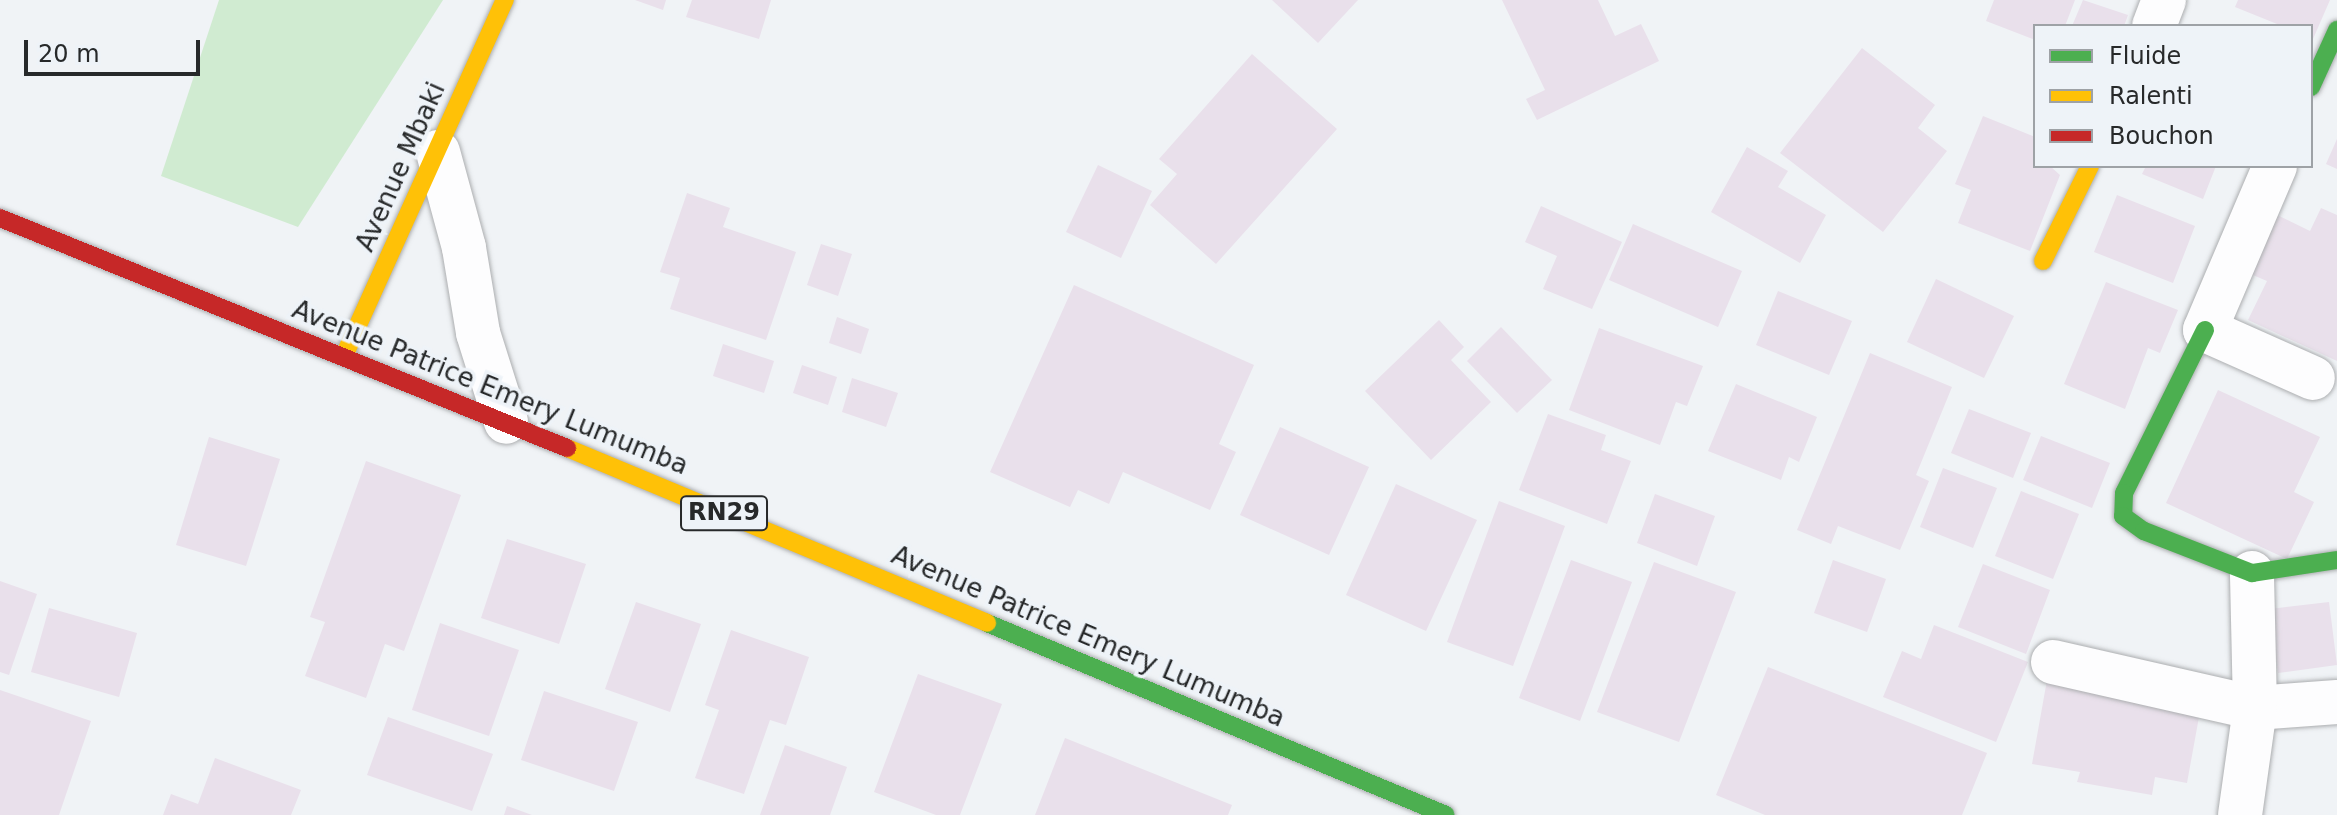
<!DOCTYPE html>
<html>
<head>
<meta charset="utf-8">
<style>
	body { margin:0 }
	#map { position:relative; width:2337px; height:815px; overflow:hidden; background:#f0f3f6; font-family:"DejaVu Sans",sans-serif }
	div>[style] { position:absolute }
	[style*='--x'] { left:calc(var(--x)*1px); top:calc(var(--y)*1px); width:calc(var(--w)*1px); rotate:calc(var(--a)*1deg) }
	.green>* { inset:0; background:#d0ebd1 }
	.building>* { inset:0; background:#e9e0eb }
	.roads { filter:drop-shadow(0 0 2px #acaeb0) drop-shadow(0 0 2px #acaeb0) }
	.street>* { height:44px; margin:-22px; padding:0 22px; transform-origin:22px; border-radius:22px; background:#fdfdfe }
	.fast>* { height:18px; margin:-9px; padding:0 9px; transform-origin:9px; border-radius:9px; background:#4caf50 }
	.slow>* { height:18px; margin:-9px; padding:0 9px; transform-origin:9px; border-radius:9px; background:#ffc107 }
	.jam>* { height:18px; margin:-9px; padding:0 9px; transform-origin:9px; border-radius:9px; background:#c62828 }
	span { translate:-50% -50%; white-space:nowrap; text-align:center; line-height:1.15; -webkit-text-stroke:7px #eef3f8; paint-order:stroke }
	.shield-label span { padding:2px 6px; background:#eef3f8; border:2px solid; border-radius:6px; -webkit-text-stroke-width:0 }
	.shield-label { font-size:24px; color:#27292a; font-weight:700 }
	.street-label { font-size:26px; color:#27292a }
	.legend { position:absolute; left:2033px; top:24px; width:280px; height:144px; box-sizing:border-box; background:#eef3f8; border:2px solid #9ea2a6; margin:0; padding:10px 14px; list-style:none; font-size:24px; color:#27292a }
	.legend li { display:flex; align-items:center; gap:16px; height:40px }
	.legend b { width:40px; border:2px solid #9ea2a6 }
	.scale { position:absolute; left:24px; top:40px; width:176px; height:36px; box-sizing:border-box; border:4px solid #27292a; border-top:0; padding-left:10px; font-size:24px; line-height:28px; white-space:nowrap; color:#27292a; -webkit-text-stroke:6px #eef3f8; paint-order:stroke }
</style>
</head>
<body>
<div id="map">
	<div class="green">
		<i style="clip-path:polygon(219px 0,443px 0,298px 227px,161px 176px)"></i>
	</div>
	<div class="building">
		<i style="clip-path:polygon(635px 0,666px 0,663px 10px)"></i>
		<i style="clip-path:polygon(692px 0,771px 0,759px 39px,686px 17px)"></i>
		<i style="clip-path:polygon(1272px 0,1358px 0,1318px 43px)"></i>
		<i style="clip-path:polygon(1502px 0,1598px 0,1615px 36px,1641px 24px,1659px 61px,1537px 120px,1526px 99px,1545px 90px)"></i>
		<i style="clip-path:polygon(1994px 0,2075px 0,2065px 26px,2035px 26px,2035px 40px,1986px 21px)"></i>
		<i style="clip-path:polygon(2083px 0,2128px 15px,2124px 26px,2072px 26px)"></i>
		<i style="clip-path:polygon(2238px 0,2330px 0,2313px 39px,2311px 26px,2282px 26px,2235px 7px)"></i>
		<i style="clip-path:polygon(1862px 48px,1935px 105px,1918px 128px,1947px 151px,1883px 232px,1780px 153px)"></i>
		<i style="clip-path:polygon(1252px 54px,1337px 129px,1216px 264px,1150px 205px,1177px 174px,1159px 159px)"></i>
		<i style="clip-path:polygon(1983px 116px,2035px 137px,2035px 166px,2050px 166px,2060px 175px,2030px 251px,1958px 223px,1971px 190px,1955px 184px)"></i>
		<i style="clip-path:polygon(2337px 139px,2337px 169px,2326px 164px)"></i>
		<i style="clip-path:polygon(1747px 147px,1788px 171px,1778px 187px,1826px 215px,1800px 263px,1711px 212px)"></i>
		<i style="clip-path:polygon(1098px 165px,1152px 191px,1121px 258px,1066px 232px)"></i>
		<i style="clip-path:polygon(2146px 166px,2216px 166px,2203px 199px,2142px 174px)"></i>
		<i style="clip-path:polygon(687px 193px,730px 208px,723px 227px,796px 252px,766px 340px,670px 309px,680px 278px,660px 272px)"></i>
		<i style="clip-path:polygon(2117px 195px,2195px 226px,2173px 283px,2094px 252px)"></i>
		<i style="clip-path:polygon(1541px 206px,1622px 242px,1592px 309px,1543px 289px,1557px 256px,1525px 242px)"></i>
		<i style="clip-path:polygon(2321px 208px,2337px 215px,2337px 361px,2248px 320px,2267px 281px,2248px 273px,2275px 214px,2310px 231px)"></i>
		<i style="clip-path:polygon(1633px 224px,1742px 271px,1718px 327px,1609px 280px)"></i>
		<i style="clip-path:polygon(821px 244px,852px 254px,838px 296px,807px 285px)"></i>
		<i style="clip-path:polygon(1936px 279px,2014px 316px,1984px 378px,1907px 342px)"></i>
		<i style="clip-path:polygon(2106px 282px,2178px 310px,2160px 353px,2148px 348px,2125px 409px,2064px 384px)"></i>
		<i style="clip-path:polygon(1074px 285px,1254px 365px,1219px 444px,1236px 452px,1210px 510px,1123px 472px,1109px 504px,1078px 490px,1070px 507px,990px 472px)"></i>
		<i style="clip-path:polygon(1778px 291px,1852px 321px,1829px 375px,1756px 345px)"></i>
		<i style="clip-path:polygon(837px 317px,869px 329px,861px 354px,829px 343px)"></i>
		<i style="clip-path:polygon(1439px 320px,1464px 347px,1451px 360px,1491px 402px,1431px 460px,1365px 391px)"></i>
		<i style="clip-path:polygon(1501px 327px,1552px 380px,1517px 413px,1467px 361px)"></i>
		<i style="clip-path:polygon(1599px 328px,1703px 366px,1687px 406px,1676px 402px,1660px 445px,1569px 410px)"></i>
		<i style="clip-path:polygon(723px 344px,774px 361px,764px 393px,713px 376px)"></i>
		<i style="clip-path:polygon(1870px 353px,1952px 387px,1916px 475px,1929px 481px,1900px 550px,1838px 526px,1831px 544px,1797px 530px)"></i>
		<i style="clip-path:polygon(802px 365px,837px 377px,828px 405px,793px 393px)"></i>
		<i style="clip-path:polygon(852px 378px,898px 393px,886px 427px,842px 412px)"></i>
		<i style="clip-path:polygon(1736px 384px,1817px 417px,1799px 462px,1789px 457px,1781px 480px,1708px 451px)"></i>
		<i style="clip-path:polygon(2218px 390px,2320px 437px,2294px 492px,2314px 502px,2287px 559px,2166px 503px)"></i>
		<i style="clip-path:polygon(1969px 409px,2031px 433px,2013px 478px,1951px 453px)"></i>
		<i style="clip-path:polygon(1548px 414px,1606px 435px,1601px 450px,1631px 461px,1607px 524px,1519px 490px)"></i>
		<i style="clip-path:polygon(1280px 427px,1369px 467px,1329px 555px,1240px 515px)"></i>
		<i style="clip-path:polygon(2041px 436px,2110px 463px,2092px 508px,2023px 480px)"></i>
		<i style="clip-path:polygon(209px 437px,280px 459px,246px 566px,176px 545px)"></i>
		<i style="clip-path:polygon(366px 461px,461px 495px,404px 651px,385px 644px,366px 698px,305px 676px,325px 622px,310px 617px)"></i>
		<i style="clip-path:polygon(1943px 468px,1997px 488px,1973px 548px,1920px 527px)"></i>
		<i style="clip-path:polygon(1396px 484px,1477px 520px,1426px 631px,1346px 595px)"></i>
		<i style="clip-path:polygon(2021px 491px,2079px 514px,2053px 579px,1995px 556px)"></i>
		<i style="clip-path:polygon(1655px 494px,1715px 516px,1697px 566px,1637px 543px)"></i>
		<i style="clip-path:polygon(1499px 501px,1565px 526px,1513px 666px,1447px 642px)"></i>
		<i style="clip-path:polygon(507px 539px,586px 564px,559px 644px,481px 618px)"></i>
		<i style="clip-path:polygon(1571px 560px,1632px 582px,1580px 721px,1519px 698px)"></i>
		<i style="clip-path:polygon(1833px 560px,1886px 579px,1867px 632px,1814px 613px)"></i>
		<i style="clip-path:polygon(1654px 562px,1736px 592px,1679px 742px,1597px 712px)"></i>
		<i style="clip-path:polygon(1983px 564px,2050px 590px,2026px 654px,1958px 627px)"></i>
		<i style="clip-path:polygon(0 581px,37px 594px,9px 675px,0 672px)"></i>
		<i style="clip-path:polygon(636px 602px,701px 624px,670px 712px,605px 689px)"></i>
		<i style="clip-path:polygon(2329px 602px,2337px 665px,2278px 673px,2270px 609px)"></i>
		<i style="clip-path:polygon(49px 608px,137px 633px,119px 697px,31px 672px)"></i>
		<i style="clip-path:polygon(440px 623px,519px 650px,489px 736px,412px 710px)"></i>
		<i style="clip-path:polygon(1934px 625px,2028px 662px,1996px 742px,1883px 697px,1902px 651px,1921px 659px)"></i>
		<i style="clip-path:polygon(731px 630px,809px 657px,786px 725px,770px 720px,744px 794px,695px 778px,719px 710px,705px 705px)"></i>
		<i style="clip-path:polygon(1768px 667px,1987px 753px,1962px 815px,1765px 815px,1716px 795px)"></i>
		<i style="clip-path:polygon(918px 674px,1002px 704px,960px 815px,936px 815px,874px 792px)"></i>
		<i style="clip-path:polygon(2047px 680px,2201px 706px,2187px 783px,2155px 777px,2152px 795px,2077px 782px,2080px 772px,2032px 764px)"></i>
		<i style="clip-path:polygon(0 690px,91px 721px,59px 815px,0 815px)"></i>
		<i style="clip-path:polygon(544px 691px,638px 722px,614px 791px,521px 760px)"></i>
		<i style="clip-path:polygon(388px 717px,493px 754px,472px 811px,367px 775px)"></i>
		<i style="clip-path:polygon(1065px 738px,1232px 805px,1228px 815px,1035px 815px)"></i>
		<i style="clip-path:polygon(785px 745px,847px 767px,830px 815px,760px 815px)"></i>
		<i style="clip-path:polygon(215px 758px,301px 790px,291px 815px,163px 815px,171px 794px,198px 804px)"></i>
		<i style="clip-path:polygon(507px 806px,532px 815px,504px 815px)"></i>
	</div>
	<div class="roads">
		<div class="street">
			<i style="--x:2154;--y:26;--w:28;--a:-69"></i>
			<i style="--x:438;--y:152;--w:99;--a:74.8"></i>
			<i style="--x:464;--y:248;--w:86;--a:80.6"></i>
			<i style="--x:478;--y:333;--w:93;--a:72.5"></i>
			<i style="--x:2275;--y:166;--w:178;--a:113.1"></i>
			<i style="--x:2205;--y:330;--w:118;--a:24"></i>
			<i style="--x:2053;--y:662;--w:207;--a:12.8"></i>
			<i style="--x:2255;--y:708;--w:82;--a:-4.2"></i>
			<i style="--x:2240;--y:815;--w:108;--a:-82"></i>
			<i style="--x:2255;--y:708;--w:135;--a:-91.3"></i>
		</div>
		<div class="fast">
			<i style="--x:2311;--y:87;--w:63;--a:-65.5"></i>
			<i style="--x:2205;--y:330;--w:182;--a:116.4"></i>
			<i style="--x:2124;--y:493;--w:23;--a:92"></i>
			<i style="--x:2123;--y:516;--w:26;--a:36"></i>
			<i style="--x:2144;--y:531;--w:116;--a:21.3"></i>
			<i style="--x:2252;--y:573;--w:86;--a:-8.7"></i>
			<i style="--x:987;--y:623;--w:497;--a:22.7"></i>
		</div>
		<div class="slow">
			<i style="--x:2043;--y:261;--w:106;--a:-63.7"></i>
			<i style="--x:344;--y:356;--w:391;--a:-65.7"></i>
			<i style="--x:567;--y:448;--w:455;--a:22.6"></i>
		</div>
		<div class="jam">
			<i style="--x:0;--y:218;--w:612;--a:22.08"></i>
		</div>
	</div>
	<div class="shield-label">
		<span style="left:724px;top:513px">RN29</span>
	</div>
	<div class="street-label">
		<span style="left:401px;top:167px;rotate:-66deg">Avenue Mbaki</span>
		<span style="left:490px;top:388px;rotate:22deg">Avenue Patrice Emery Lumumba</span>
		<span style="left:1088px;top:637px;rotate:23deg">Avenue Patrice Emery Lumumba</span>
	</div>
	<ul class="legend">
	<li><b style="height:10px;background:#4caf50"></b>Fluide</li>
	<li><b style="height:10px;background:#ffc107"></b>Ralenti</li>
	<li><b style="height:10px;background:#c62828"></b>Bouchon</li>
	</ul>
	<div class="scale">20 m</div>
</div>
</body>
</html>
